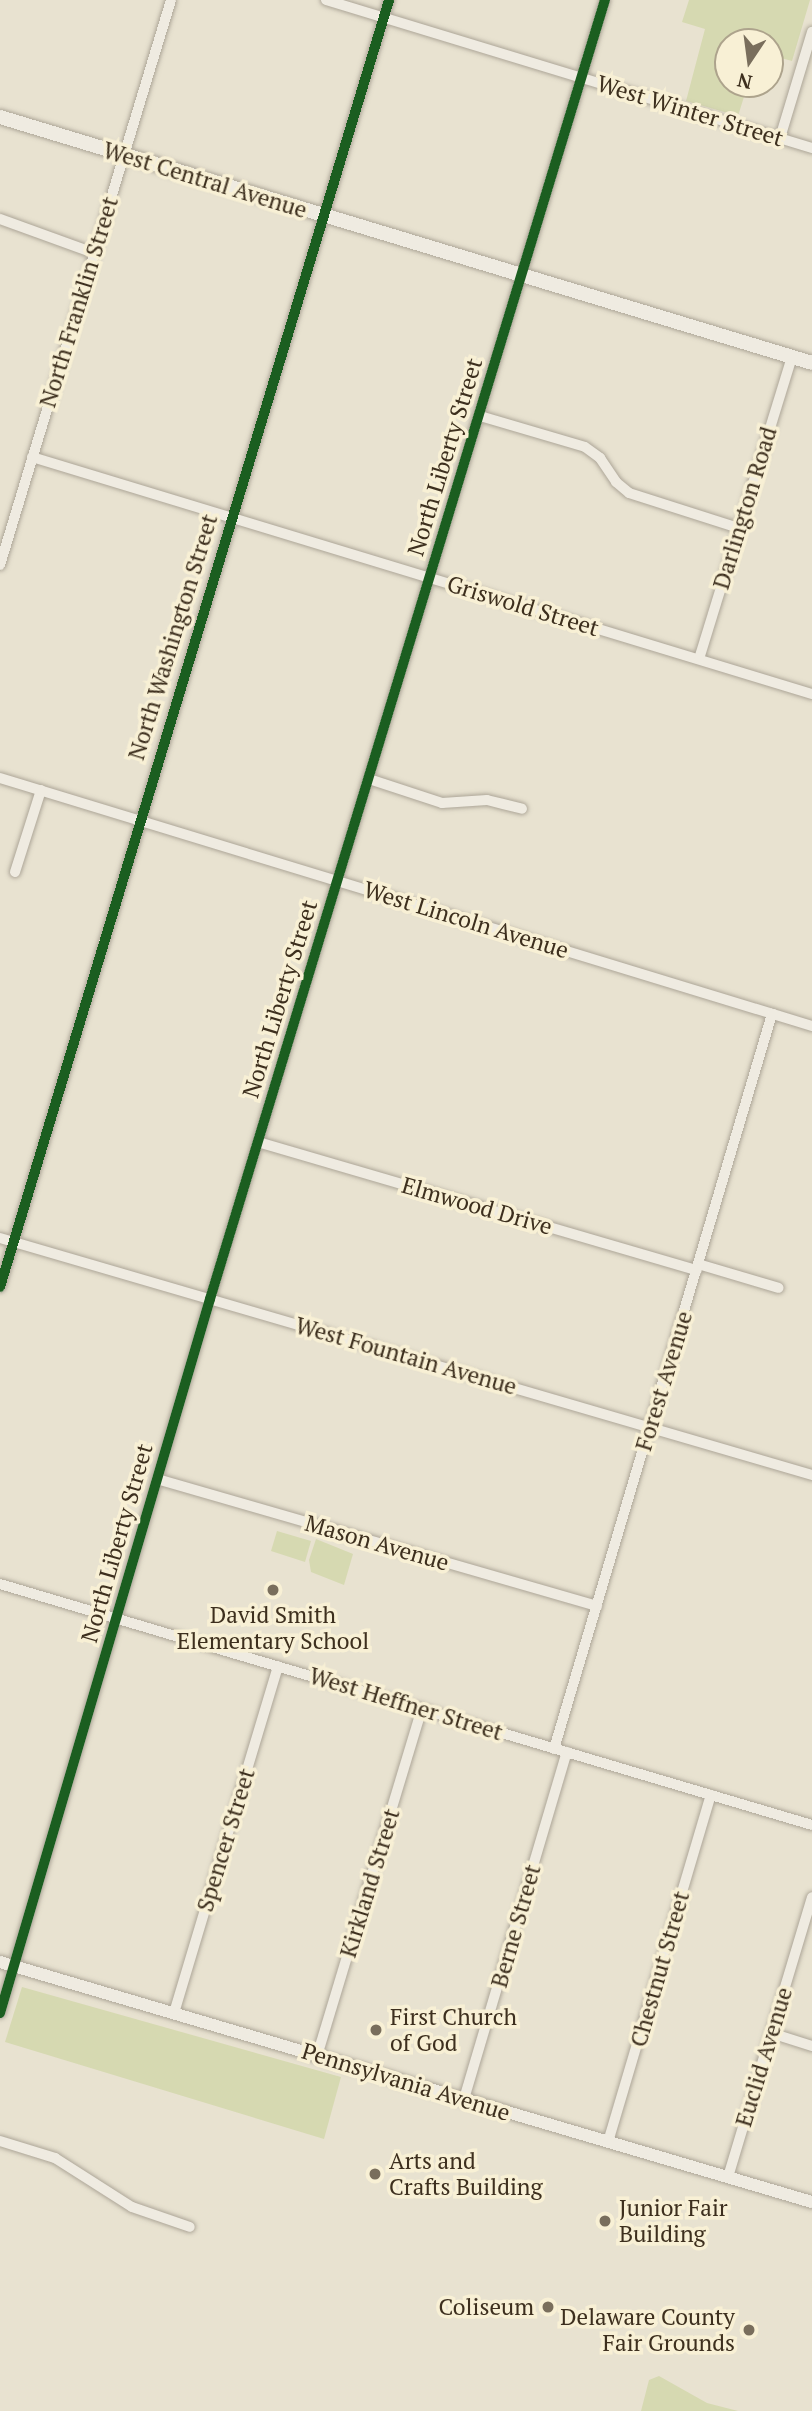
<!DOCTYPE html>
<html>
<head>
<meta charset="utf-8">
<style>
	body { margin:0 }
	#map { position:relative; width:812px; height:2411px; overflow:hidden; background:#e8e2d0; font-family:"PT Serif",serif }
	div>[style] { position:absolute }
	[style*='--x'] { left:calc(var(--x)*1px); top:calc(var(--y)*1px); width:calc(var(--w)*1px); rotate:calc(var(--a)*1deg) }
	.green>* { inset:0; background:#d6d9b1 }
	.roads { filter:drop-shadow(0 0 2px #ada698) drop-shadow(0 0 2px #ada698) }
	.minor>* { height:10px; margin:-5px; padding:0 5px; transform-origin:5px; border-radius:5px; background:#efebe1 }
	.tertiary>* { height:12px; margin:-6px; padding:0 6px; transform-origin:6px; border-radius:6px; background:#efebe1 }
	.secondary>* { height:14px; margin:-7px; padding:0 7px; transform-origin:7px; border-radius:7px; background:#efebe1 }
	.cycleway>* { height:10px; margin:-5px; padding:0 5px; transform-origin:5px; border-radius:5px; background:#1b5e20 }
	.dots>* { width:19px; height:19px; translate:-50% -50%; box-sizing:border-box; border:4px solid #f8f0d5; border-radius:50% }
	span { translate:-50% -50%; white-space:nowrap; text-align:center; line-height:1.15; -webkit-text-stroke:7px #f8f0d5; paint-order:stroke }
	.street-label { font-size:23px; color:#3d2f1e }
	.poi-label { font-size:23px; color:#3d2f1e }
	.left { translate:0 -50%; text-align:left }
	.right { translate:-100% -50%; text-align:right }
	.north { position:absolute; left:714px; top:28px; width:70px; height:70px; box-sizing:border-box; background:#f8f0d5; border:2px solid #ada38c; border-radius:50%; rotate:193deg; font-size:19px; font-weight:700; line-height:28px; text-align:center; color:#3d2f1e }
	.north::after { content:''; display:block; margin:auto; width:24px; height:32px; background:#796e5c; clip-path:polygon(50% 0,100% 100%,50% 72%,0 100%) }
</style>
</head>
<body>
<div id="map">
	<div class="green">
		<i style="clip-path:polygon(689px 0,810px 0,792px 61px,770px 55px,770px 42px,728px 42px,728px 84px,748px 84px,738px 116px,686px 101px,705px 29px,682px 22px)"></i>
		<i style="clip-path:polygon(277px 1531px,311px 1541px,305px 1562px,271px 1551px)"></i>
		<i style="clip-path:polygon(316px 1539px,353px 1554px,344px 1585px,311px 1572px,309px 1560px)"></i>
		<i style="clip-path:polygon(22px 1987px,341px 2077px,324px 2139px,5px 2042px)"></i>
		<i style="clip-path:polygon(659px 2376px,707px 2403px,738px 2411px,641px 2411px,649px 2380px)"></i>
	</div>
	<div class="roads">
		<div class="minor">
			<i style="--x:326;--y:0;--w:508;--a:16.94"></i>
			<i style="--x:780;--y:138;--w:111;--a:-73.2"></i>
			<i style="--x:0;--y:219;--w:100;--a:19.9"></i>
			<i style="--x:480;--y:416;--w:109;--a:16.4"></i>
			<i style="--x:585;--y:447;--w:19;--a:36"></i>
			<i style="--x:600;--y:458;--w:29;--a:56"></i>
			<i style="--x:616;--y:482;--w:17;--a:40"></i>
			<i style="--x:629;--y:493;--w:115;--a:17.7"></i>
			<i style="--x:32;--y:457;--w:815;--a:16.9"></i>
			<i style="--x:0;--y:565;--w:590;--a:-73.16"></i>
			<i style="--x:699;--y:659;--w:316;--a:-72.9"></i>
			<i style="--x:0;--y:778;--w:849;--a:16.98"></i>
			<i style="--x:369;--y:779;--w:77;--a:18.2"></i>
			<i style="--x:442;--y:803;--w:45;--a:-3.8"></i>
			<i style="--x:487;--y:800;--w:36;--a:14"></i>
			<i style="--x:15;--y:872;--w:86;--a:-72.4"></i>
			<i style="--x:258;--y:1142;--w:457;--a:16.3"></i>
			<i style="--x:0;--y:1238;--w:846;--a:16.27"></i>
			<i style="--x:698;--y:1264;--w:84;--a:16.5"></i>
			<i style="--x:0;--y:1287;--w:1345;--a:-73.18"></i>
			<i style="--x:157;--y:1479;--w:458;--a:16.1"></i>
			<i style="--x:0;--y:1584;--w:847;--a:16.53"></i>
			<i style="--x:554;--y:1749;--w:767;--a:-73.48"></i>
			<i style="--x:0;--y:2013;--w:744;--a:-73.61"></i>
			<i style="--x:210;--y:1299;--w:1358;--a:-73.09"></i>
			<i style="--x:174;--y:2013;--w:362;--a:-73.3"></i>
			<i style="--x:771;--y:2033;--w:43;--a:17.6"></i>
			<i style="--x:317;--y:2056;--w:363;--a:-73.2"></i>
			<i style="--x:464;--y:2099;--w:362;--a:-73.5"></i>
			<i style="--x:0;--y:2141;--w:58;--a:17.2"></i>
			<i style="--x:55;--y:2158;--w:91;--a:32.5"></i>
			<i style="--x:132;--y:2207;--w:61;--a:19"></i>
			<i style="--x:608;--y:2142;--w:362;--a:-73.5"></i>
			<i style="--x:728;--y:2177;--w:292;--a:-73.3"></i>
		</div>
		<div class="tertiary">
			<i style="--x:0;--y:1962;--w:847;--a:16.47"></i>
		</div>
		<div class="secondary">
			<i style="--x:0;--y:117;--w:848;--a:16.85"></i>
		</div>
	</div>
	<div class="cycleway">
		<i style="--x:0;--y:1287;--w:1345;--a:-73.18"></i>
		<i style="--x:0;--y:2013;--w:744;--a:-73.61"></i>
		<i style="--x:210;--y:1299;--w:1358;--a:-73.09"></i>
	</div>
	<div class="dots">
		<i style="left:273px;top:1590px;background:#796e5c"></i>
		<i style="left:376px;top:2030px;background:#796e5c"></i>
		<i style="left:375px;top:2174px;background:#796e5c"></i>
		<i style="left:605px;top:2221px;background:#796e5c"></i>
		<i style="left:548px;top:2307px;background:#796e5c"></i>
		<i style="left:749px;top:2330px;background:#796e5c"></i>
	</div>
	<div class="street-label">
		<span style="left:690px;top:111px;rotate:17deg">West Winter Street</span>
		<span style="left:205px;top:180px;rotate:17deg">West Central Avenue</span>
		<span style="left:79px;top:302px;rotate:-73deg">North Franklin Street</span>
		<span style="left:445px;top:457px;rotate:-73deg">North Liberty Street</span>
		<span style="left:745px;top:508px;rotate:-73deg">Darlington Road</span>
		<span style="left:523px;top:606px;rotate:17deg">Griswold Street</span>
		<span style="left:173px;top:637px;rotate:-73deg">North Washington Street</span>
		<span style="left:466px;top:920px;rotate:17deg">West Lincoln Avenue</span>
		<span style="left:280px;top:999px;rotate:-73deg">North Liberty Street</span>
		<span style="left:477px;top:1206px;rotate:16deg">Elmwood Drive</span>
		<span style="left:406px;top:1356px;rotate:16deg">West Fountain Avenue</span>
		<span style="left:664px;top:1381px;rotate:-73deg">Forest Avenue</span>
		<span style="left:117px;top:1543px;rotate:-74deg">North Liberty Street</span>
		<span style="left:377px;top:1543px;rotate:16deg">Mason Avenue</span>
		<span style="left:406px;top:1704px;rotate:17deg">West Heffner Street</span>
		<span style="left:226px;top:1840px;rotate:-73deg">Spencer Street</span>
		<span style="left:370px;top:1883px;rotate:-73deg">Kirkland Street</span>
		<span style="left:516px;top:1926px;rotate:-74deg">Berne Street</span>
		<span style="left:660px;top:1969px;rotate:-74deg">Chestnut Street</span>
		<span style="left:764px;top:2057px;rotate:-73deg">Euclid Avenue</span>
		<span style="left:406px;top:2082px;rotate:17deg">Pennsylvania Avenue</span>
	</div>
	<div class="poi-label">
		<span style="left:273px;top:1628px">David Smith<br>Elementary School</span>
		<span class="left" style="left:390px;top:2030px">First Church<br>of God</span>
		<span class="left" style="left:389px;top:2174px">Arts and<br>Crafts Building</span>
		<span class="left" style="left:619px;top:2221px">Junior Fair<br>Building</span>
		<span class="right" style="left:534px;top:2307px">Coliseum</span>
		<span class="right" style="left:735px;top:2330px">Delaware County<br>Fair Grounds</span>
	</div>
	<div class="north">N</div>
</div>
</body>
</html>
